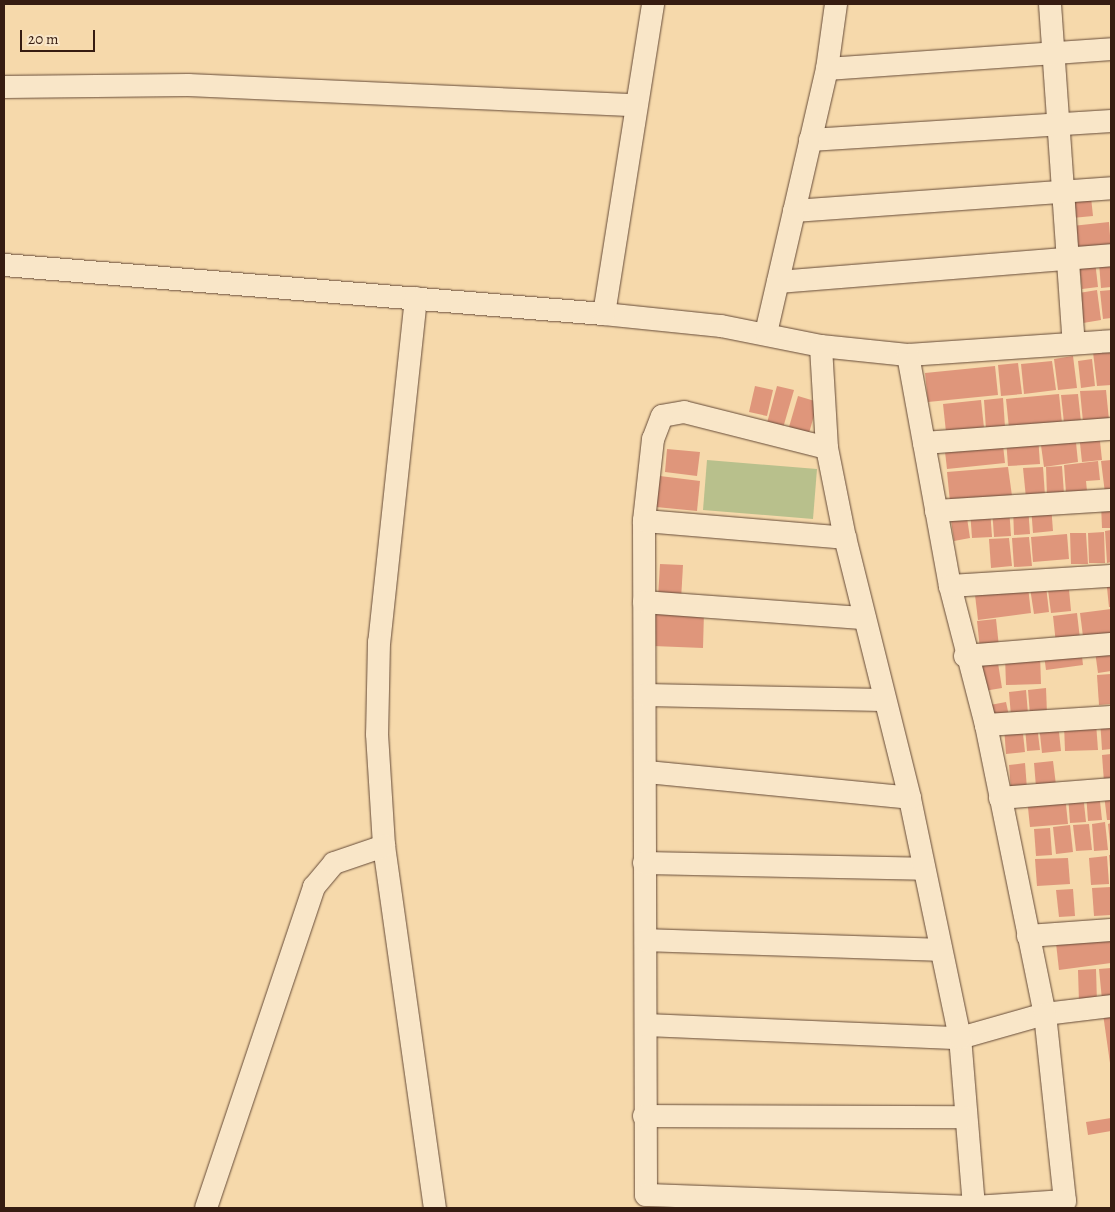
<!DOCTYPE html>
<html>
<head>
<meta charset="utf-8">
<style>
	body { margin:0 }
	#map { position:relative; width:1115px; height:1212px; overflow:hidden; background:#f6d9ab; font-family:Alegreya,serif }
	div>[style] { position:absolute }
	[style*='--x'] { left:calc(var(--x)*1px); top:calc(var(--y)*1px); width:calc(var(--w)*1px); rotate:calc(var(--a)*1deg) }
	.green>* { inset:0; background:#b8c08c }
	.building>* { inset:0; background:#df967b }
	.roads { filter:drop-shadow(0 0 1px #664b38) drop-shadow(0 0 1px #664b38) }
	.street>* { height:22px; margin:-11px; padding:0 11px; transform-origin:11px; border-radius:11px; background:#f9e6c8 }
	span { translate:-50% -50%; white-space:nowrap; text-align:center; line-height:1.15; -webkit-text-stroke:4.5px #f9e6c8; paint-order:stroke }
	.frame { position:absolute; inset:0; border:5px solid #361c11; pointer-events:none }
	.scale { position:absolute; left:20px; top:30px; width:75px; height:22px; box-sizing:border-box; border:2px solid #361c11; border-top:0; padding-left:6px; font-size:15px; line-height:18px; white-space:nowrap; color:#361c11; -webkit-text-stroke:4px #f9e6c8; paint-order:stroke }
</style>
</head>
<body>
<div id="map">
	<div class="green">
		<i style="clip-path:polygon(707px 460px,817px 469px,813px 519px,703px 510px)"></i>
	</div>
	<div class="building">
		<i style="clip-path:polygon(1090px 188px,1093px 216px,1072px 218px,1070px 190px)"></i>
		<i style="clip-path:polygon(1109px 222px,1111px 250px,1075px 254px,1072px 226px)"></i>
		<i style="clip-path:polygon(1095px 261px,1098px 287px,1082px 289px,1079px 263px)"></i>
		<i style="clip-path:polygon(1111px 262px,1111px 287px,1101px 288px,1099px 263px)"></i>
		<i style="clip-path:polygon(1097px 290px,1101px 320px,1083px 323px,1079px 293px)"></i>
		<i style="clip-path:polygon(1111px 290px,1111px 318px,1103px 319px,1100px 291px)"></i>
		<i style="clip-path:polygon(1110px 350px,1111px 385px,1097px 386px,1093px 352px)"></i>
		<i style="clip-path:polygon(1073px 356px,1077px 388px,1058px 390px,1054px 359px)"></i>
		<i style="clip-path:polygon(1092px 359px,1095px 386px,1081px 388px,1078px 361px)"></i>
		<i style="clip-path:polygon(1052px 361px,1056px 390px,1024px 394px,1021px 364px)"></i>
		<i style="clip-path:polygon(1018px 363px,1022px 394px,1001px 396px,998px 365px)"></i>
		<i style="clip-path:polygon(995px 366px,998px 395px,928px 402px,925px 373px)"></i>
		<i style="clip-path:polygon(755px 386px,773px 390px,767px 416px,749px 412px)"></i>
		<i style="clip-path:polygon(777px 386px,794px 390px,783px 428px,767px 423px)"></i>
		<i style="clip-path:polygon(1106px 390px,1109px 420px,1083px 422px,1080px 391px)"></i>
		<i style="clip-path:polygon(1059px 394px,1062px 423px,1009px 428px,1006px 399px)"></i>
		<i style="clip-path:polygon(1078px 394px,1081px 422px,1064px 423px,1061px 395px)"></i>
		<i style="clip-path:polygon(798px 396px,818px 402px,809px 433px,789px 427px)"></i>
		<i style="clip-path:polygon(1003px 398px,1005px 427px,986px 429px,984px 400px)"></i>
		<i style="clip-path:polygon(981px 400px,984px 428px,946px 432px,943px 404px)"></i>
		<i style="clip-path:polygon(1099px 432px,1102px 460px,1082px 462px,1079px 434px)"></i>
		<i style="clip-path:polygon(1075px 433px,1078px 462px,1044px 467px,1040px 438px)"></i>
		<i style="clip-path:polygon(1038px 436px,1040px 464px,1008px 466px,1006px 438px)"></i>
		<i style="clip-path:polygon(1002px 437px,1005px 463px,947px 469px,944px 443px)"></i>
		<i style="clip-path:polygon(667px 449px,700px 452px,697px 476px,665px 472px)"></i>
		<i style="clip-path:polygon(1111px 460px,1111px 492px,1105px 493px,1101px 461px)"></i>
		<i style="clip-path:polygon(1098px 461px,1100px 480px,1086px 481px,1087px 491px,1066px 493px,1064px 465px)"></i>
		<i style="clip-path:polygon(1062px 466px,1064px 494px,1047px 496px,1046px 467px)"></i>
		<i style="clip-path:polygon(1008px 467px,1012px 496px,950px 502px,947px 472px)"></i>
		<i style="clip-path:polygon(1043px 467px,1045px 496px,1026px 498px,1023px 468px)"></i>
		<i style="clip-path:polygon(660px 476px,700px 481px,697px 511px,656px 507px)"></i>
		<i style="clip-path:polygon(1111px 503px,1111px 528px,1102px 528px,1101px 504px)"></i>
		<i style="clip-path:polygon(1051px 505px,1053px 531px,1033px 533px,1031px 506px)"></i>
		<i style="clip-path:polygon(1028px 506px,1030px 534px,1014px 535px,1013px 507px)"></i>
		<i style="clip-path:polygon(1009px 507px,1011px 536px,994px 537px,992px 508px)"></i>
		<i style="clip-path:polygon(990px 509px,992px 537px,972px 538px,970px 510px)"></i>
		<i style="clip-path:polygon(966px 511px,970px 538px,954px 541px,950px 513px)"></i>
		<i style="clip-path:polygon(1111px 530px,1111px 562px,1107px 563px,1105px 531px)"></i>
		<i style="clip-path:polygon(1104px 532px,1105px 563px,1089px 563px,1088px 533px)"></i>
		<i style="clip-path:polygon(1070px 533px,1086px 533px,1088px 564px,1071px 564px)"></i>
		<i style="clip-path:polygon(1067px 534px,1069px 559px,1033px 562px,1031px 537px)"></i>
		<i style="clip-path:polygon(1029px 537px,1032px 566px,1014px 567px,1012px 538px)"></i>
		<i style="clip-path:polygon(1009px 538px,1012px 566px,991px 568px,989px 539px)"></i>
		<i style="clip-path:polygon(660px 564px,683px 565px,681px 600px,658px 598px)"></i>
		<i style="clip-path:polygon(1106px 578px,1111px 578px,1111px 607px,1109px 607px)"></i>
		<i style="clip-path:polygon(1068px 579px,1071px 611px,1051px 613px,1047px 582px)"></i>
		<i style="clip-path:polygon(1046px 586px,1049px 612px,1034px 614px,1030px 588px)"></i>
		<i style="clip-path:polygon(1028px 587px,1031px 613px,978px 620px,975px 595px)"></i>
		<i style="clip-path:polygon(1111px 609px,1111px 640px,1084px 644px,1080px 613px)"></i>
		<i style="clip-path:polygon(654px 612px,704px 612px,703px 648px,653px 646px)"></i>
		<i style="clip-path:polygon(1077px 613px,1083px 665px,1046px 670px,1044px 655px,1057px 653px,1053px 616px)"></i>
		<i style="clip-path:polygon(996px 619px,999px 647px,980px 649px,977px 621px)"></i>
		<i style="clip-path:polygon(1109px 642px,1111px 671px,1098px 673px,1094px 644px)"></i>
		<i style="clip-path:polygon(1040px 655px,1041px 684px,1006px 685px,1005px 656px)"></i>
		<i style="clip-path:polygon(997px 657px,1002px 688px,984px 691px,980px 659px)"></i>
		<i style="clip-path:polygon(1111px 674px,1111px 704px,1099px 705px,1097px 675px)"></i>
		<i style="clip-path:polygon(1046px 688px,1047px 714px,1030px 715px,1028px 690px)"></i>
		<i style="clip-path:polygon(1026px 690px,1028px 714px,1011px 716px,1009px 692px)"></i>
		<i style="clip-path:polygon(1006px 702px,1009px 716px,993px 719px,990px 705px)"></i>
		<i style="clip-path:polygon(1111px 718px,1111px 749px,1102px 750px,1100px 719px)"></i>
		<i style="clip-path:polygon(1058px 723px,1061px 751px,1042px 753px,1039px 725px)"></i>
		<i style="clip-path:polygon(1096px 723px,1098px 750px,1065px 751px,1064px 724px)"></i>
		<i style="clip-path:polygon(1022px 725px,1025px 752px,1006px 754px,1004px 727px)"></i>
		<i style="clip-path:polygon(1037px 726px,1040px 750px,1027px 751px,1025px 727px)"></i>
		<i style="clip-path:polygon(1111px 754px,1111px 781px,1104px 782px,1102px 755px)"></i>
		<i style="clip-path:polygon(1053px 761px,1056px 785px,1036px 787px,1034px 763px)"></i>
		<i style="clip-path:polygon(1025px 763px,1027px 789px,1011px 790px,1009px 765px)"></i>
		<i style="clip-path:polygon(1099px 792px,1102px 820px,1088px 821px,1086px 793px)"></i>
		<i style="clip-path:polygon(1111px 793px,1111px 820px,1107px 820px,1104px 794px)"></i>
		<i style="clip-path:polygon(1083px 794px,1086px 822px,1070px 823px,1068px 795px)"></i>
		<i style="clip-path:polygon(1065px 795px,1068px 824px,1030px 827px,1027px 798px)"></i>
		<i style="clip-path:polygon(1105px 822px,1108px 850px,1094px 851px,1092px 824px)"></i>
		<i style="clip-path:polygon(1111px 823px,1111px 843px,1110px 843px,1108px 824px)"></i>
		<i style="clip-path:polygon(1089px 824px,1092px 850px,1076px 851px,1073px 825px)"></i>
		<i style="clip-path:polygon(1070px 825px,1073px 852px,1056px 854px,1053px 827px)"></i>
		<i style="clip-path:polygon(1050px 828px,1052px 855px,1036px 856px,1034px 829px)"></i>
		<i style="clip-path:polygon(1109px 855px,1111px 855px,1111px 868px,1110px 868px)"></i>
		<i style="clip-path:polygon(1107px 856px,1109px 884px,1091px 885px,1089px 858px)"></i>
		<i style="clip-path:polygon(1068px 858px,1070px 884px,1037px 886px,1035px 859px)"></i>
		<i style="clip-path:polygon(1111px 887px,1111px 915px,1094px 916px,1092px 888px)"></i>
		<i style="clip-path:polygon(1073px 889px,1075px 916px,1059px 917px,1056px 890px)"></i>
		<i style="clip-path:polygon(1111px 939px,1111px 963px,1059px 970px,1056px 943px)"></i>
		<i style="clip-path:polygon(1111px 968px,1111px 999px,1102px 1000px,1099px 969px)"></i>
		<i style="clip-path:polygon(1096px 969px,1097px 1003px,1079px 1003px,1078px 970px)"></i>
		<i style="clip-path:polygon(1111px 1013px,1111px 1070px,1103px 1014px)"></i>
		<i style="clip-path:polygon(1111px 1118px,1111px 1131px,1088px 1135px,1086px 1122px)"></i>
	</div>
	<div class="roads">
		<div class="street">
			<i style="--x:1050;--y:4;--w:340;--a:86"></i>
			<i style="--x:827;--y:69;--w:285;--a:-4"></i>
			<i style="--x:4;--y:87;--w:184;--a:-0.6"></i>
			<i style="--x:188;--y:85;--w:447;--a:2.6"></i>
			<i style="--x:810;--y:140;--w:302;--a:-3.6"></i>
			<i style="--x:794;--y:211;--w:318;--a:-4.1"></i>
			<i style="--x:4;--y:265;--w:602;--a:4.67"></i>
			<i style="--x:604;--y:314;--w:118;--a:5.9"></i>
			<i style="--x:721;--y:326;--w:102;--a:11.3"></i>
			<i style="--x:821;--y:346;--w:87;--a:5.9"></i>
			<i style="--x:908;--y:355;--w:203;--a:-3.9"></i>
			<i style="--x:778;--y:282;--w:334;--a:-4.6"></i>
			<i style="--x:416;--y:298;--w:346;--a:96.1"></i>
			<i style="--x:379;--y:642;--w:92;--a:91.2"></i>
			<i style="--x:377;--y:734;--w:112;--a:86.4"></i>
			<i style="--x:384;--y:846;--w:366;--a:82"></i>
			<i style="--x:604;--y:314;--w:314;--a:-81"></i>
			<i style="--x:766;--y:333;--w:271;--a:-77"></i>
			<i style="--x:827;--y:69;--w:66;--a:-82.1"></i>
			<i style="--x:908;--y:355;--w:235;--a:79.7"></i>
			<i style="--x:950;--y:586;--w:144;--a:75.5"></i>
			<i style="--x:986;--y:725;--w:295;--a:78.5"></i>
			<i style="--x:1045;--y:1014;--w:66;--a:-6.9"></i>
			<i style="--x:924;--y:443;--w:188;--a:-4.3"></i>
			<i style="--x:827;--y:448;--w:147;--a:-165.9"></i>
			<i style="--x:684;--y:412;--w:22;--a:170"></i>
			<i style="--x:662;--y:416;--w:25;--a:111"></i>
			<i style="--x:653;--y:439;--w:82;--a:96.3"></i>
			<i style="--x:644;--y:521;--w:674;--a:89.83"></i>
			<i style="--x:646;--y:1195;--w:328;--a:2.1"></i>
			<i style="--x:936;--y:511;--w:175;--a:-3.6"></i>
			<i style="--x:644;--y:521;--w:202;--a:4.8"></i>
			<i style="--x:950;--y:586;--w:161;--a:-3.6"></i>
			<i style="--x:644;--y:602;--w:221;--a:4.2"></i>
			<i style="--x:965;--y:656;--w:146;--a:-4.7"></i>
			<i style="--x:645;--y:695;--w:238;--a:1.2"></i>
			<i style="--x:986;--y:725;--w:125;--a:-3.7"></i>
			<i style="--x:647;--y:772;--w:264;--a:5.6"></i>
			<i style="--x:1000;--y:798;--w:111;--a:-4.6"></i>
			<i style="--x:644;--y:863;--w:280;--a:1.2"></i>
			<i style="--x:1028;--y:936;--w:83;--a:-4.1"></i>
			<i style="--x:646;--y:940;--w:295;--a:1.9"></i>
			<i style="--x:646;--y:1025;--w:314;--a:2.4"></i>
			<i style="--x:960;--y:1038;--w:88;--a:-15.8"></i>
			<i style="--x:1045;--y:1014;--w:188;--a:83.9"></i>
			<i style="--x:1065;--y:1201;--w:91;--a:176.2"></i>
			<i style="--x:974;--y:1207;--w:170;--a:-94.7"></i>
			<i style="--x:960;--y:1038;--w:245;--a:-101.8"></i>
			<i style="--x:910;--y:798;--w:268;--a:-104"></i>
			<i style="--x:845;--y:538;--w:92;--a:-101.3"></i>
			<i style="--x:827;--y:448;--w:102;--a:-93.4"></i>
			<i style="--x:644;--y:1116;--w:320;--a:0.2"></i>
			<i style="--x:206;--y:1208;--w:339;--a:-71.4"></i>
			<i style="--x:314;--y:887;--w:31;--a:-50"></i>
			<i style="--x:334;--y:863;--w:53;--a:-18.8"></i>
		</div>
	</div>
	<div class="frame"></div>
	<div class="scale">20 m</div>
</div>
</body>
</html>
